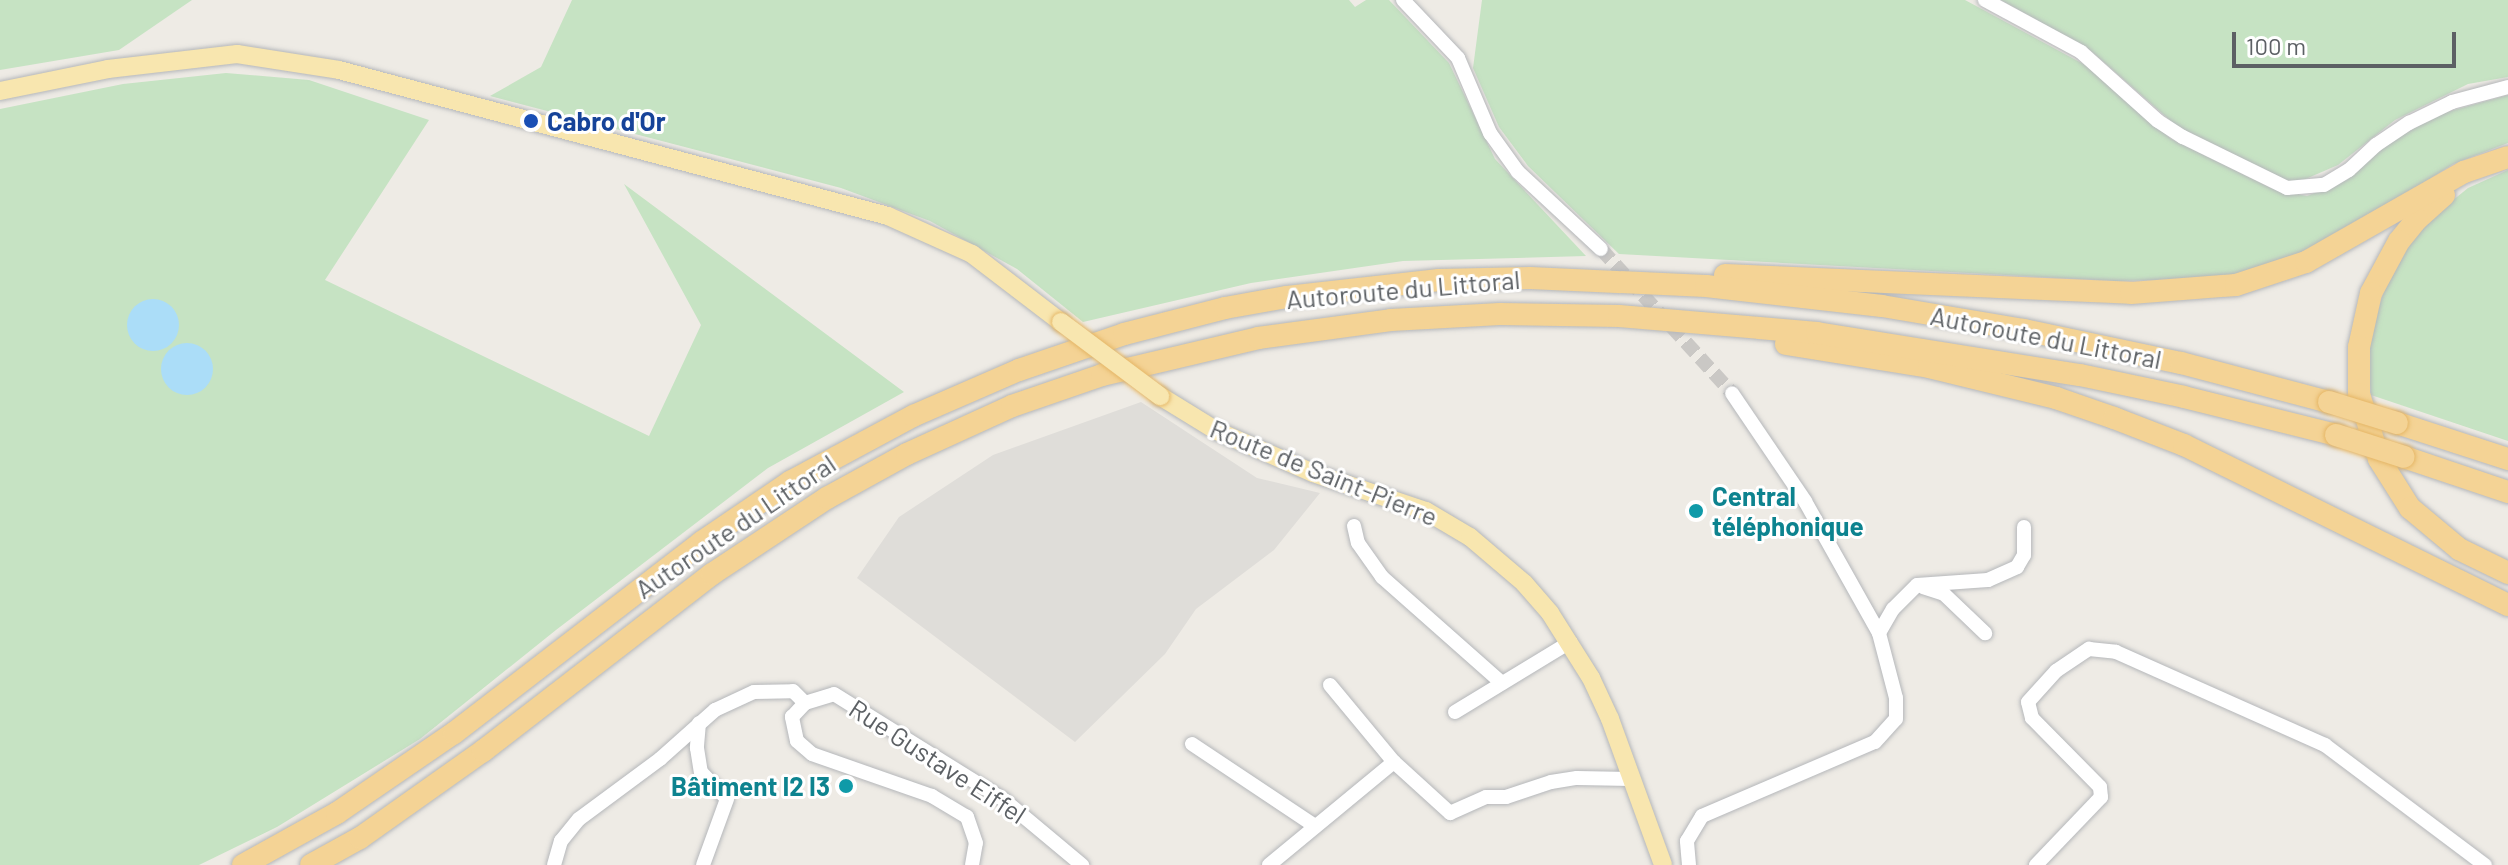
<!DOCTYPE html>
<html>
<head>
<meta charset="utf-8">
<style>
	body { margin:0 }
	#map { position:relative; width:2508px; height:865px; overflow:hidden; background:#eeebe5; font-family:Barlow,sans-serif }
	div>[style] { position:absolute }
	[style*='--x'] { left:calc(var(--x)*1px); top:calc(var(--y)*1px); width:calc(var(--w)*1px); rotate:calc(var(--a)*1deg) }
	.industrial>* { inset:0; background:#dfddd9 }
	.green>* { inset:0; background:#c6e3c3 }
	.water>* { inset:0; background:#abddf8 }
	.round { border-radius:50% }
	.minor-tunnel>* { height:14px; margin-top:-7px; transform-origin:0; background:repeating-linear-gradient(90deg,#cac8c5 0 14px,transparent 0 21px) }
	.roads { filter:drop-shadow(0 0 2px #b5b7ba) drop-shadow(0 0 2px #b5b7ba) }
	.minor>* { height:14px; margin:-7px; padding:0 7px; transform-origin:7px; border-radius:7px; background:#fff }
	.major>* { height:18px; margin:-9px; padding:0 9px; transform-origin:9px; border-radius:9px; background:#f8e6af }
	.highway>* { height:22px; margin:-11px; padding:0 11px; transform-origin:11px; border-radius:11px; background:#f4d395 }
	.bridges { filter:drop-shadow(0 0 2px #e5b666) drop-shadow(0 0 2px #e5b666) }
	.major-bridge>* { height:18px; margin:-9px; padding:0 9px; transform-origin:9px; border-radius:9px; background:#f8e6af }
	.highway-bridge>* { height:22px; margin:-11px; padding:0 11px; transform-origin:11px; border-radius:11px; background:#f4d395 }
	.dots>* { width:22px; height:22px; translate:-50% -50%; box-sizing:border-box; border:4px solid #fff; border-radius:50% }
	span { translate:-50% -50%; white-space:nowrap; text-align:center; line-height:1.15; -webkit-text-stroke:6px #fff; paint-order:stroke }
	.transit-label { font-size:26px; color:#164399; font-weight:700 }
	.left { translate:0 -50%; text-align:left }
	.street-label { font-size:26px; color:#5c6064 }
	.culture-label { font-size:26px; color:#0d838f; font-weight:700 }
	.right { translate:-100% -50%; text-align:right }
	.scale { position:absolute; left:2232px; top:32px; width:224px; height:36px; box-sizing:border-box; border:4px solid #5c6064; border-top:0; padding-left:10px; font-size:24px; line-height:28px; white-space:nowrap; color:#5c6064; -webkit-text-stroke:6px #fff; paint-order:stroke }
</style>
</head>
<body>
<div id="map">
	<div class="industrial">
		<i style="clip-path:polygon(1141px 402px,1257px 478px,1320px 493px,1274px 550px,1196px 609px,1165px 654px,1075px 742px,857px 578px,899px 517px,993px 455px)"></i>
	</div>
	<div class="green">
		<i style="clip-path:polygon(0 0,192px 0,119px 50px,0 70px)"></i>
		<i style="clip-path:polygon(572px 0,1349px 0,1355px 7px,1366px 0,1389px 0,1449px 63px,1495px 159px,1586px 256px,1403px 261px,1251px 283px,1083px 322px,1017px 269px,930px 221px,841px 188px,490px 96px,541px 67px)"></i>
		<i style="clip-path:polygon(1482px 0,1965px 0,2087px 66px,2171px 139px,2275px 190px,2307px 196px,2347px 180px,2390px 142px,2440px 114px,2508px 95px,2508px 143px,2453px 164px,2340px 237px,2286px 262px,2224px 278px,2116px 281px,1619px 254px,1528px 166px,1499px 127px,1473px 68px)"></i>
		<i style="clip-path:polygon(2001px 0,2508px 0,2508px 77px,2468px 84px,2395px 120px,2338px 165px,2294px 184px,2180px 129px,2090px 50px)"></i>
		<i style="clip-path:polygon(226px 73px,309px 80px,429px 120px,325px 280px,649px 436px,701px 325px,624px 184px,904px 392px,768px 468px,556px 630px,420px 739px,277px 827px,199px 865px,0 865px,0 109px,123px 84px)"></i>
		<i style="clip-path:polygon(2508px 170px,2508px 441px,2371px 395px,2368px 361px,2372px 329px,2386px 285px,2406px 247px,2436px 214px,2468px 188px)"></i>
	</div>
	<div class="water">
		<i class="round" style="left:127px;top:299px;width:52px;height:52px"></i>
		<i class="round" style="left:161px;top:343px;width:52px;height:52px"></i>
	</div>
	<div class="minor-tunnel">
		<i style="--x:1601;--y:249;--w:195;--a:47.7"></i>
	</div>
	<div class="roads">
		<div class="minor">
			<i style="--x:1403;--y:0;--w:80;--a:46.5"></i>
			<i style="--x:1458;--y:58;--w:82;--a:66.9"></i>
			<i style="--x:1490;--y:133;--w:48;--a:54.3"></i>
			<i style="--x:1518;--y:172;--w:113;--a:42.9"></i>
			<i style="--x:1985;--y:0;--w:109;--a:28.4"></i>
			<i style="--x:2081;--y:52;--w:103;--a:41.9"></i>
			<i style="--x:2158;--y:121;--w:30;--a:33"></i>
			<i style="--x:2183;--y:137;--w:116;--a:26.1"></i>
			<i style="--x:2287;--y:188;--w:37;--a:-5"></i>
			<i style="--x:2324;--y:185;--w:29;--a:-31"></i>
			<i style="--x:2349;--y:170;--w:37;--a:-43"></i>
			<i style="--x:2376;--y:145;--w:40;--a:-34"></i>
			<i style="--x:2409;--y:123;--w:48;--a:-26"></i>
			<i style="--x:2452;--y:102;--w:58;--a:-15"></i>
			<i style="--x:1354;--y:526;--w:17;--a:77"></i>
			<i style="--x:1358;--y:543;--w:42;--a:54.8"></i>
			<i style="--x:1382;--y:577;--w:160;--a:41.5"></i>
			<i style="--x:1923;--y:587;--w:22;--a:18"></i>
			<i style="--x:1944;--y:594;--w:57;--a:43.6"></i>
			<i style="--x:1879;--y:633;--w:28;--a:-60"></i>
			<i style="--x:1893;--y:609;--w:34;--a:-45"></i>
			<i style="--x:1917;--y:585;--w:71;--a:-4"></i>
			<i style="--x:1988;--y:580;--w:32;--a:-24"></i>
			<i style="--x:2017;--y:567;--w:14;--a:-60"></i>
			<i style="--x:2024;--y:555;--w:28;--a:-90"></i>
			<i style="--x:1330;--y:685;--w:100;--a:50.3"></i>
			<i style="--x:1394;--y:762;--w:76;--a:42.3"></i>
			<i style="--x:1450;--y:813;--w:39;--a:-24"></i>
			<i style="--x:1486;--y:797;--w:20;--a:0"></i>
			<i style="--x:1506;--y:797;--w:47;--a:-18.4"></i>
			<i style="--x:1551;--y:782;--w:26;--a:-9"></i>
			<i style="--x:1577;--y:778;--w:54;--a:1.1"></i>
			<i style="--x:1455;--y:712;--w:135;--a:-31.3"></i>
			<i style="--x:699;--y:723;--w:25;--a:95"></i>
			<i style="--x:697;--y:748;--w:24;--a:81"></i>
			<i style="--x:701;--y:772;--w:37;--a:46"></i>
			<i style="--x:727;--y:799;--w:70;--a:110"></i>
			<i style="--x:1192;--y:744;--w:148;--a:33.7"></i>
			<i style="--x:554;--y:865;--w:25;--a:-74"></i>
			<i style="--x:561;--y:841;--w:28;--a:-51"></i>
			<i style="--x:579;--y:819;--w:101;--a:-36.5"></i>
			<i style="--x:660;--y:759;--w:74;--a:-41.7"></i>
			<i style="--x:715;--y:710;--w:43;--a:-24.8"></i>
			<i style="--x:754;--y:692;--w:39;--a:-1"></i>
			<i style="--x:793;--y:691;--w:17;--a:45"></i>
			<i style="--x:972;--y:865;--w:22;--a:-80"></i>
			<i style="--x:976;--y:843;--w:28;--a:-109"></i>
			<i style="--x:967;--y:817;--w:41;--a:-149"></i>
			<i style="--x:932;--y:796;--w:127;--a:-160.7"></i>
			<i style="--x:812;--y:754;--w:20;--a:-139"></i>
			<i style="--x:797;--y:741;--w:25;--a:-102"></i>
			<i style="--x:792;--y:717;--w:19;--a:-47"></i>
			<i style="--x:805;--y:703;--w:30;--a:-17"></i>
			<i style="--x:834;--y:694;--w:200;--a:31.9"></i>
			<i style="--x:1004;--y:800;--w:102;--a:39.8"></i>
			<i style="--x:1269;--y:865;--w:162;--a:-39.5"></i>
			<i style="--x:1689;--y:865;--w:24;--a:-95"></i>
			<i style="--x:1687;--y:841;--w:29;--a:-59"></i>
			<i style="--x:1702;--y:816;--w:188;--a:-23.2"></i>
			<i style="--x:1875;--y:742;--w:31;--a:-48"></i>
			<i style="--x:1896;--y:719;--w:21;--a:-90"></i>
			<i style="--x:1896;--y:698;--w:67;--a:-104.7"></i>
			<i style="--x:1879;--y:633;--w:151;--a:-119.3"></i>
			<i style="--x:1805;--y:501;--w:130;--a:-124.1"></i>
			<i style="--x:2036;--y:865;--w:94;--a:-46.3"></i>
			<i style="--x:2101;--y:797;--w:10;--a:-96"></i>
			<i style="--x:2100;--y:787;--w:97;--a:-134.6"></i>
			<i style="--x:2032;--y:718;--w:16;--a:-104"></i>
			<i style="--x:2028;--y:702;--w:42;--a:-47.9"></i>
			<i style="--x:2056;--y:671;--w:40;--a:-34"></i>
			<i style="--x:2089;--y:649;--w:27;--a:6"></i>
			<i style="--x:2116;--y:652;--w:229;--a:24"></i>
			<i style="--x:2325;--y:745;--w:200;--a:36.9"></i>
		</div>
		<div class="major">
			<i style="--x:0;--y:91;--w:110;--a:-11.5"></i>
			<i style="--x:108;--y:69;--w:130;--a:-6.6"></i>
			<i style="--x:237;--y:54;--w:103;--a:8.9"></i>
			<i style="--x:339;--y:70;--w:568;--a:14.89"></i>
			<i style="--x:888;--y:216;--w:92;--a:24.3"></i>
			<i style="--x:972;--y:254;--w:112;--a:37.4"></i>
			<i style="--x:1160;--y:396;--w:67;--a:31.6"></i>
			<i style="--x:1217;--y:431;--w:105;--a:23.6"></i>
			<i style="--x:1313;--y:473;--w:119;--a:18.6"></i>
			<i style="--x:1426;--y:511;--w:51;--a:30.6"></i>
			<i style="--x:1470;--y:537;--w:71;--a:40.4"></i>
			<i style="--x:1524;--y:583;--w:40;--a:49"></i>
			<i style="--x:1550;--y:613;--w:77;--a:57.8"></i>
			<i style="--x:1591;--y:678;--w:45;--a:65.1"></i>
			<i style="--x:1610;--y:719;--w:155;--a:70"></i>
		</div>
		<div class="highway">
			<i style="--x:2444;--y:195;--w:36;--a:138"></i>
			<i style="--x:2417;--y:219;--w:28;--a:129"></i>
			<i style="--x:2399;--y:241;--w:59;--a:118.3"></i>
			<i style="--x:2371;--y:293;--w:55;--a:102.5"></i>
			<i style="--x:2359;--y:347;--w:47;--a:90"></i>
			<i style="--x:2359;--y:394;--w:68;--a:72.9"></i>
			<i style="--x:2379;--y:459;--w:58;--a:57.7"></i>
			<i style="--x:2410;--y:508;--w:64;--a:39.9"></i>
			<i style="--x:2459;--y:549;--w:55;--a:26.1"></i>
			<i style="--x:1725;--y:275;--w:406;--a:2.5"></i>
			<i style="--x:2131;--y:293;--w:105;--a:-4.4"></i>
			<i style="--x:2236;--y:285;--w:74;--a:-18.2"></i>
			<i style="--x:2306;--y:262;--w:182;--a:-29.7"></i>
			<i style="--x:2464;--y:172;--w:46;--a:-18.8"></i>
			<i style="--x:1786;--y:344;--w:145;--a:9.1"></i>
			<i style="--x:1929;--y:367;--w:131;--a:13.7"></i>
			<i style="--x:2056;--y:398;--w:61;--a:19"></i>
			<i style="--x:2114;--y:418;--w:75;--a:21.1"></i>
			<i style="--x:2184;--y:445;--w:361;--a:26.3"></i>
			<i style="--x:2397;--y:423;--w:117;--a:18"></i>
			<i style="--x:2404;--y:457;--w:110;--a:18.6"></i>
			<i style="--x:243;--y:865;--w:107;--a:-29"></i>
			<i style="--x:337;--y:813;--w:142;--a:-34.4"></i>
			<i style="--x:454;--y:733;--w:313;--a:-37.6"></i>
			<i style="--x:702;--y:542;--w:107;--a:-34.3"></i>
			<i style="--x:790;--y:482;--w:140;--a:-28.2"></i>
			<i style="--x:913;--y:416;--w:116;--a:-23.5"></i>
			<i style="--x:1019;--y:370;--w:111;--a:-18.9"></i>
			<i style="--x:1124;--y:334;--w:104;--a:-14.4"></i>
			<i style="--x:1225;--y:308;--w:63;--a:-10.1"></i>
			<i style="--x:1287;--y:297;--w:153;--a:-6.4"></i>
			<i style="--x:1439;--y:280;--w:91;--a:-1.3"></i>
			<i style="--x:1530;--y:278;--w:176;--a:2.6"></i>
			<i style="--x:1706;--y:286;--w:177;--a:6.5"></i>
			<i style="--x:1882;--y:306;--w:144;--a:9.6"></i>
			<i style="--x:2024;--y:330;--w:160;--a:11.9"></i>
			<i style="--x:2181;--y:363;--w:153;--a:14.8"></i>
			<i style="--x:311;--y:865;--w:56;--a:-28.9"></i>
			<i style="--x:360;--y:838;--w:151;--a:-35.3"></i>
			<i style="--x:483;--y:751;--w:289;--a:-37.7"></i>
			<i style="--x:712;--y:574;--w:138;--a:-33.5"></i>
			<i style="--x:827;--y:498;--w:91;--a:-28.8"></i>
			<i style="--x:907;--y:454;--w:115;--a:-24.6"></i>
			<i style="--x:1012;--y:406;--w:95;--a:-19"></i>
			<i style="--x:1102;--y:375;--w:160;--a:-13.3"></i>
			<i style="--x:1258;--y:338;--w:134;--a:-7.7"></i>
			<i style="--x:1391;--y:320;--w:109;--a:-3.2"></i>
			<i style="--x:1500;--y:314;--w:119;--a:1"></i>
			<i style="--x:1619;--y:316;--w:199;--a:4.9"></i>
			<i style="--x:1817;--y:333;--w:266;--a:9.1"></i>
			<i style="--x:2080;--y:375;--w:106;--a:11.9"></i>
			<i style="--x:2184;--y:397;--w:157;--a:14"></i>
		</div>
	</div>
	<div class="bridges">
		<div class="major-bridge">
			<i style="--x:1061;--y:322;--w:124;--a:36.8"></i>
		</div>
		<div class="highway-bridge">
			<i style="--x:2329;--y:402;--w:71;--a:17.2"></i>
			<i style="--x:2336;--y:435;--w:71;--a:17.9"></i>
		</div>
	</div>
	<div class="dots">
		<i style="left:531px;top:121px;background:#1a4fb4"></i>
		<i style="left:1696px;top:511px;background:#0f9aa8"></i>
		<i style="left:846px;top:786px;background:#0f9aa8"></i>
	</div>
	<div class="transit-label">
		<span class="left" style="left:547px;top:121px">Cabro d'Or</span>
	</div>
	<div class="street-label">
		<span style="left:1403px;top:289px;rotate:-5deg">Autoroute du Littoral</span>
		<span style="left:2046px;top:337px;rotate:11deg">Autoroute du Littoral</span>
		<span style="left:1324px;top:472px;rotate:22deg">Route de Saint-Pierre</span>
		<span style="left:735px;top:526px;rotate:-34deg">Autoroute du Littoral</span>
		<span style="left:938px;top:761px;rotate:33deg">Rue Gustave Eiffel</span>
	</div>
	<div class="culture-label">
		<span class="left" style="left:1712px;top:511px">Central<br>téléphonique</span>
		<span class="right" style="left:830px;top:786px">Bâtiment I2 I3</span>
	</div>
	<div class="scale">100 m</div>
</div>
</body>
</html>
